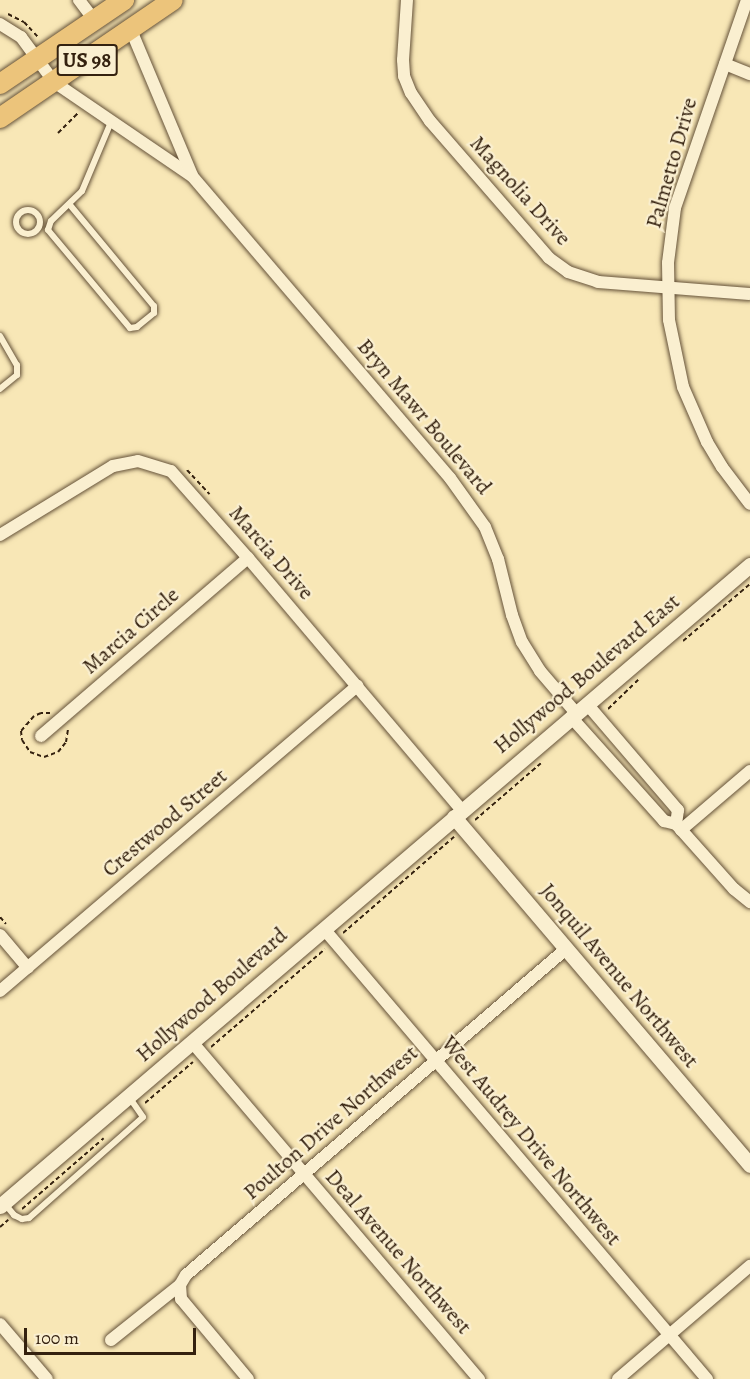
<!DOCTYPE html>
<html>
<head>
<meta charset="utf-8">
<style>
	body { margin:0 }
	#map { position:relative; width:750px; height:1379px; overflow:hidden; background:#f8e7b6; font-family:Alegreya,serif }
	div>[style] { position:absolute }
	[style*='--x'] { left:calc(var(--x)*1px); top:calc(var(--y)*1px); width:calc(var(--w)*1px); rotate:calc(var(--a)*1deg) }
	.path>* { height:2px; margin-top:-1px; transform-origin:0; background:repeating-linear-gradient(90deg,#34210f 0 4.5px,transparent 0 7.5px) }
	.roads { filter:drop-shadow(0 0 2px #655239) drop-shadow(0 0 2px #655239) }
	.service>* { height:6px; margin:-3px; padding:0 3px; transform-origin:3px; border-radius:3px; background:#faefd0 }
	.service>.ring { margin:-3px; padding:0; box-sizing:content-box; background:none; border:6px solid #faefd0; border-radius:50% }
	.minor>* { height:12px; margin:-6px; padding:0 6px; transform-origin:6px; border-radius:6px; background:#faefd0 }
	.tertiary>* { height:15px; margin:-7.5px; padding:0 7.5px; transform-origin:7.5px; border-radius:7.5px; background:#faefd0 }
	.trunk>* { height:20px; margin:-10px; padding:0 10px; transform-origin:10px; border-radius:10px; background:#ecc47b }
	span { translate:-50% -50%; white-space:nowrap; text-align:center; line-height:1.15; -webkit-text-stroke:4.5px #faefd0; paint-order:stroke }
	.shield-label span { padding:2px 4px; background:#faefd0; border:2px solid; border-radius:4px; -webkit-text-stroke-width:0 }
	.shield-label { font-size:21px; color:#34210f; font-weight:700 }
	.street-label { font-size:22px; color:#34210f }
	.scale { position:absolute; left:24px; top:1328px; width:172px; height:27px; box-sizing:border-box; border:3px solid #34210f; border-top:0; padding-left:8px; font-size:18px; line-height:21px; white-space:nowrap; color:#34210f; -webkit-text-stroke:4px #faefd0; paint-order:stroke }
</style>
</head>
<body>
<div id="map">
	<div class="path">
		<i style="--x:8;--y:14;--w:18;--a:27"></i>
		<i style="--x:24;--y:22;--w:22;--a:47"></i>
		<i style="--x:58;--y:133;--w:28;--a:-45"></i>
		<i style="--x:187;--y:470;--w:33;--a:47"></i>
		<i style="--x:683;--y:641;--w:88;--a:-40.4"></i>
		<i style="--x:608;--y:709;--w:42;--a:-44"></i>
		<i style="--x:50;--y:713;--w:9;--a:180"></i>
		<i style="--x:41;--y:713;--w:8;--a:157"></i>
		<i style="--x:34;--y:716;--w:20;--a:131"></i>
		<i style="--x:21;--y:731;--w:9;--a:84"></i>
		<i style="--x:22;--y:740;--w:14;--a:56"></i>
		<i style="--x:30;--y:752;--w:15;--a:20"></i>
		<i style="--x:44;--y:757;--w:15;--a:-20"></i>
		<i style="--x:58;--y:752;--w:13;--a:-51"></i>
		<i style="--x:66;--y:742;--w:13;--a:-81"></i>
		<i style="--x:475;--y:820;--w:87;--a:-40.8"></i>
		<i style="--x:0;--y:917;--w:9;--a:49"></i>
		<i style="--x:343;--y:933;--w:147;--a:-40.9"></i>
		<i style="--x:211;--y:1047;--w:150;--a:-40.7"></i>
		<i style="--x:145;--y:1103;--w:63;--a:-40.5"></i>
		<i style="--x:22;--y:1209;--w:108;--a:-40.9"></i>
		<i style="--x:0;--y:1227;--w:11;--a:-41"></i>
	</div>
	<div class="roads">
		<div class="service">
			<i style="--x:70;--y:205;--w:131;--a:50.3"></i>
			<i style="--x:154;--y:306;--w:7;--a:90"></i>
			<i style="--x:154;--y:313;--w:22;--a:141"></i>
			<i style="--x:137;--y:327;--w:7;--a:172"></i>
			<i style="--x:130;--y:328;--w:128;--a:-129.9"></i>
			<i style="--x:48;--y:230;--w:9;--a:-72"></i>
			<i style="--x:51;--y:221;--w:43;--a:-44.1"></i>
			<i style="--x:82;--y:191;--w:75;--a:-67.2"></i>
			<i class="ring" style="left:16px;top:210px;width:18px;height:18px"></i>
			<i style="--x:0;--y:336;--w:34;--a:60"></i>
			<i style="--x:17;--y:365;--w:10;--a:90"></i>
			<i style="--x:17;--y:375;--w:22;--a:141"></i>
			<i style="--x:4;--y:1203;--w:16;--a:50"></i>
			<i style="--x:14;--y:1215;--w:9;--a:27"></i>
			<i style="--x:22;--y:1219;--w:7;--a:-8"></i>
			<i style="--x:29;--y:1218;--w:152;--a:-41.5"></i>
			<i style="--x:143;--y:1117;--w:24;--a:-125"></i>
		</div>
		<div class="minor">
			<i style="--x:79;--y:0;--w:25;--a:53"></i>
			<i style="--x:407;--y:0;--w:60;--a:93.8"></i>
			<i style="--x:403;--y:60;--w:16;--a:86"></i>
			<i style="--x:404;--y:76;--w:18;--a:68"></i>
			<i style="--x:411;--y:93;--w:34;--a:56"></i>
			<i style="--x:430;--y:121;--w:181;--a:49"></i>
			<i style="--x:549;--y:258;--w:24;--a:36"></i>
			<i style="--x:568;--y:272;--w:32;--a:18"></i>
			<i style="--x:598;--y:282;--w:152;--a:4.5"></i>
			<i style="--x:747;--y:0;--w:220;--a:109.1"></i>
			<i style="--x:675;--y:208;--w:55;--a:97.3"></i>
			<i style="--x:668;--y:263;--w:57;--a:89"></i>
			<i style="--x:669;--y:320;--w:68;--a:78.2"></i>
			<i style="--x:683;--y:387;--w:60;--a:66.4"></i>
			<i style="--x:707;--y:442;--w:29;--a:59"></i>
			<i style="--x:722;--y:467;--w:46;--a:52.9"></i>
			<i style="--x:0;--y:24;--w:25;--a:32"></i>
			<i style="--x:21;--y:37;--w:56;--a:53.7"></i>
			<i style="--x:54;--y:82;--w:167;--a:34.3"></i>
			<i style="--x:192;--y:176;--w:397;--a:49.5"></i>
			<i style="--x:450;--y:478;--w:60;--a:54.5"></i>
			<i style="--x:485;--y:527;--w:35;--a:68"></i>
			<i style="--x:498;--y:559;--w:58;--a:76"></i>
			<i style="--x:512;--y:615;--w:29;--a:70"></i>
			<i style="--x:522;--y:642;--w:34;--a:58"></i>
			<i style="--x:540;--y:671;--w:55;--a:49.4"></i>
			<i style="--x:131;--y:30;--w:157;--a:67.2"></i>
			<i style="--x:725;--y:64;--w:27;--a:22"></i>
			<i style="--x:0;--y:535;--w:132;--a:-31.4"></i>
			<i style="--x:113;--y:466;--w:25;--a:-11"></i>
			<i style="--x:138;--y:461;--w:34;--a:17"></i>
			<i style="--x:171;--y:471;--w:116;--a:48.5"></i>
			<i style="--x:248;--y:558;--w:331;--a:49.7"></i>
			<i style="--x:587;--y:704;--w:140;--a:49.4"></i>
			<i style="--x:678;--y:810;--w:14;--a:98"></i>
			<i style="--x:571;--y:717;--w:140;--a:48.2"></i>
			<i style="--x:664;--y:821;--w:12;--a:14"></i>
			<i style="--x:676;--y:824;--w:87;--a:48.3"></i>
			<i style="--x:734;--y:889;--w:21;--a:39"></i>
			<i style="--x:41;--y:736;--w:273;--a:-40.7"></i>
			<i style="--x:681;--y:830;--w:91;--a:-40.5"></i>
			<i style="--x:324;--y:929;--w:591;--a:49.6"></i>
			<i style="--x:0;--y:935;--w:43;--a:49.7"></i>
			<i style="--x:0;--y:991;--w:470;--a:-40.5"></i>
			<i style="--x:192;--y:1042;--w:443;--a:49.6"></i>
			<i style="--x:0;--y:1324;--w:72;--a:49.5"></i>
			<i style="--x:111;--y:1340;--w:88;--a:-38.6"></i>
			<i style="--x:248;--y:1379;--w:104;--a:-129.9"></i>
			<i style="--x:181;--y:1299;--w:14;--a:-94"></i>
			<i style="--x:180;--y:1285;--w:12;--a:-59"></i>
			<i style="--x:186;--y:1275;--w:501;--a:-40.63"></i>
			<i style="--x:618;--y:1379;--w:174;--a:-40.6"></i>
		</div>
		<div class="tertiary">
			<i style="--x:454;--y:817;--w:457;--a:49.6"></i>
			<i style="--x:0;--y:1206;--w:987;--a:-40.52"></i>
		</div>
		<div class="trunk">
			<i style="--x:0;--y:84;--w:150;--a:-34.1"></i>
			<i style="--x:0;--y:118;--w:209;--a:-34.3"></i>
		</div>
	</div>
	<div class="shield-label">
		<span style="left:87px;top:60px">US 98</span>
	</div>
	<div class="street-label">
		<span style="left:672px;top:163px;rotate:-74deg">Palmetto Drive</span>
		<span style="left:520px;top:191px;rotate:48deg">Magnolia Drive</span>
		<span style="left:424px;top:417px;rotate:50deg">Bryn Mawr Boulevard</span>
		<span style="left:271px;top:553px;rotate:49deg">Marcia Drive</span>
		<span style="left:131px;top:631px;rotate:-41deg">Marcia Circle</span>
		<span style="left:587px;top:674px;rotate:-40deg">Hollywood Boulevard East</span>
		<span style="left:165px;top:823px;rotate:-40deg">Crestwood Street</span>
		<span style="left:619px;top:976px;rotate:50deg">Jonquil Avenue Northwest</span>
		<span style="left:212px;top:995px;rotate:-41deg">Hollywood Boulevard</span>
		<span style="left:331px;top:1123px;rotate:-41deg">Poulton Drive Northwest</span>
		<span style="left:531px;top:1141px;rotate:50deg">West Audrey Drive Northwest</span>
		<span style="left:398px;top:1252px;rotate:49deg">Deal Avenue Northwest</span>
	</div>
	<div class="scale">100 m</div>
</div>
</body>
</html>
